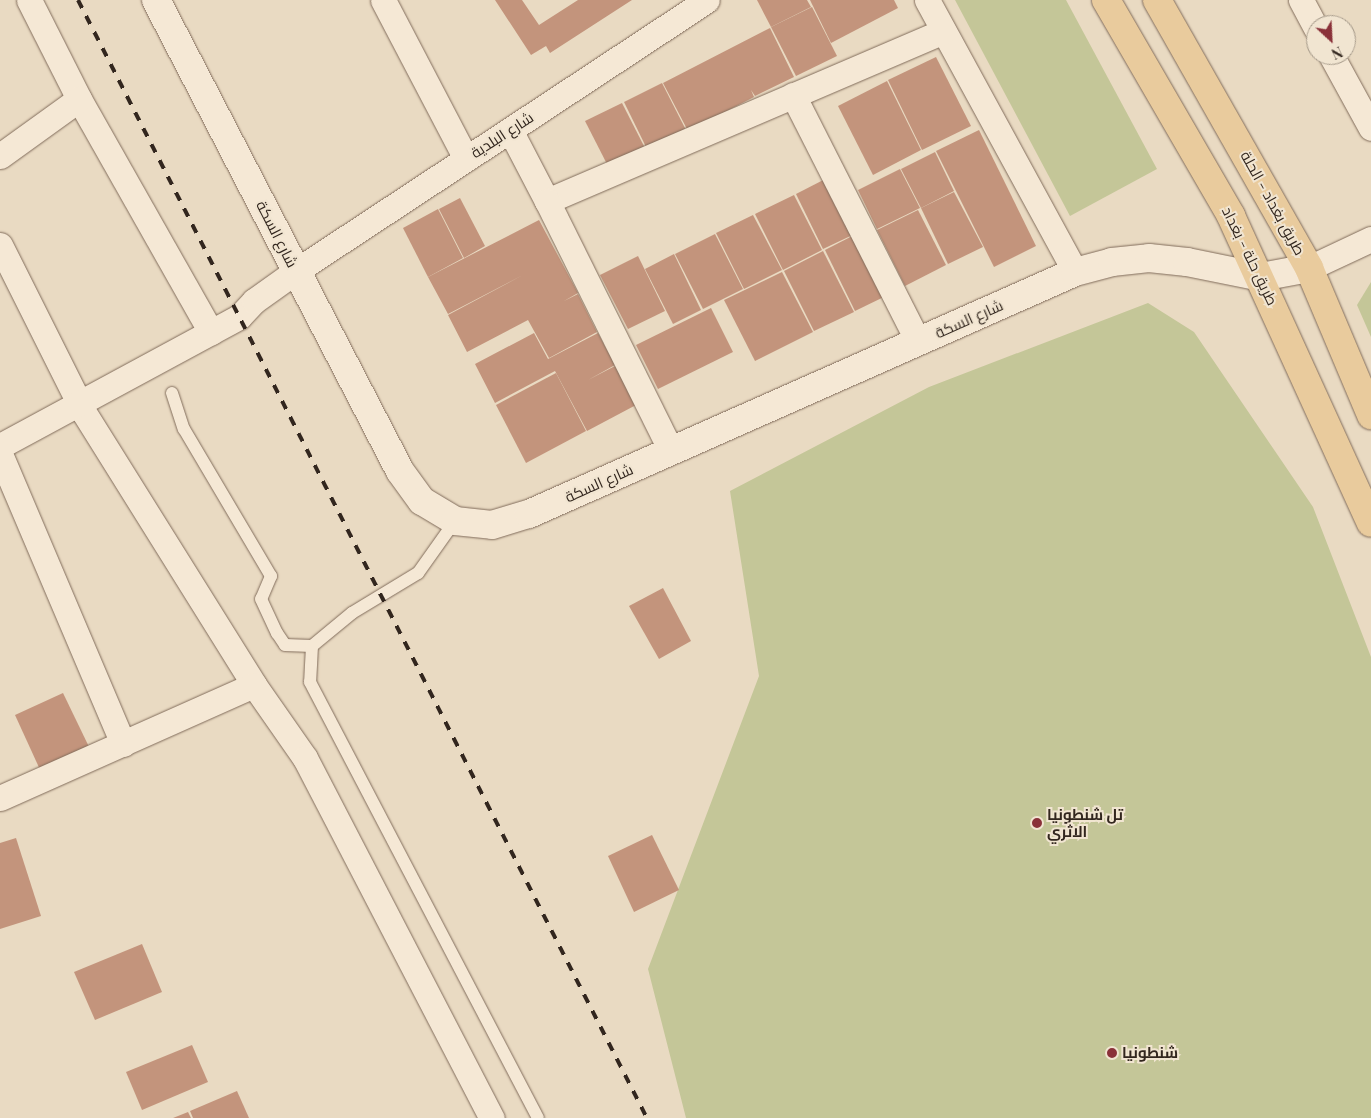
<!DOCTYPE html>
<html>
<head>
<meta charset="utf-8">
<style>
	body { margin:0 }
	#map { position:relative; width:1371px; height:1118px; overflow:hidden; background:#e9dac2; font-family:"Playfair Display",Cairo,serif }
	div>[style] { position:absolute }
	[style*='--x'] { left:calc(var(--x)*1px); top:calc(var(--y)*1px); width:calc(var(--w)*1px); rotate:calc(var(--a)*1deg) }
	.green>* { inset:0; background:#c4c698 }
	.building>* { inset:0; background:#c3947c }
	.roads { filter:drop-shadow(0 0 1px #816c5b) drop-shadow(0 0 1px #816c5b) }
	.lane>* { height:12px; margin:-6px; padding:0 6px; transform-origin:6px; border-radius:6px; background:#f5e8d5 }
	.street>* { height:25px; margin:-12.5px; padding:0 12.5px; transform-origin:12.5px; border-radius:12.5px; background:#f5e8d5 }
	.secondary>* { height:28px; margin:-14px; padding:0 14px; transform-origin:14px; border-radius:14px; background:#f5e8d5 }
	.primary>* { height:28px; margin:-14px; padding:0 14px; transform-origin:14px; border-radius:14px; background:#e9cb9d }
	.rail>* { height:4px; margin-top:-2px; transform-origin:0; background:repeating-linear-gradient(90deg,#32261e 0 9px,transparent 0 18px) }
	.dots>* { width:14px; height:14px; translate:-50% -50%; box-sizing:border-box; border:2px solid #f1e5d1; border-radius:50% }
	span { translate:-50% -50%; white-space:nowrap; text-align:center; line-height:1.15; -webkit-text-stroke:4px #f1e5d1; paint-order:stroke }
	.street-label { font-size:15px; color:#32261e }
	.poi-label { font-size:15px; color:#32261e; font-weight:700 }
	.left { translate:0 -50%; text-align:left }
	.north { position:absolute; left:1306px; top:15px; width:50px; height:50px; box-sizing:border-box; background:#f1e5d1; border:1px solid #a59989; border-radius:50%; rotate:155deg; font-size:14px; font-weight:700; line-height:20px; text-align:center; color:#32261e }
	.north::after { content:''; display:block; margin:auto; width:18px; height:22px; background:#8a3139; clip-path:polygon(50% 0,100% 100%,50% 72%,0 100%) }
</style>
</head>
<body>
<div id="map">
	<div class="green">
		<i style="clip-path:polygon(955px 0,1066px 0,1157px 169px,1070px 216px)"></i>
		<i style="clip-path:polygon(1371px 282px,1371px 337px,1357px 305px)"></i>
		<i style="clip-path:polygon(1148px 303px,1194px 332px,1313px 507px,1371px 657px,1371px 1118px,686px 1118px,648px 969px,759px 676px,730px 491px,929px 387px)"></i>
	</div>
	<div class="building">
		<i style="clip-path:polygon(495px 0,522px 0,539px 25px,578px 0,632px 0,550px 53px,546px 46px,531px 55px)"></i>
		<i style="clip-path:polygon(757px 0,807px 0,811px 7px,771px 27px)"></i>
		<i style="clip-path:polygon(810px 0,894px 0,898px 8px,831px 43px)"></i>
		<i style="clip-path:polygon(812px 7px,837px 56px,796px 76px,771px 27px)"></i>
		<i style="clip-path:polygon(770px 28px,794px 77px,755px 96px,751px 90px,754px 97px,688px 131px,663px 83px)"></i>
		<i style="clip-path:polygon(936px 57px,971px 126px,922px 150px,888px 80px)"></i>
		<i style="clip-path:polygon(887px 81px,921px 150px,873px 175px,838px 106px)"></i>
		<i style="clip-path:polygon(662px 83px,687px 132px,648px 151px,624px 102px)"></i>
		<i style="clip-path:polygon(622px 103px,647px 152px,610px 170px,585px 121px)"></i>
		<i style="clip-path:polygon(979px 130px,1036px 246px,994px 267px,936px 151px)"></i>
		<i style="clip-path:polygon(935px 152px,954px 191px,921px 208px,901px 169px)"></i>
		<i style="clip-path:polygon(900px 169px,920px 208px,877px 229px,858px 190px)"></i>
		<i style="clip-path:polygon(833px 175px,861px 231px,823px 249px,796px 194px)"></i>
		<i style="clip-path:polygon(954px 192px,983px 247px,948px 264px,921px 208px)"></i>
		<i style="clip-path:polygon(794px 195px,822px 250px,783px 270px,755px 214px)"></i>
		<i style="clip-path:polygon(460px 198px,485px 246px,464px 258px,439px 209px)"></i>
		<i style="clip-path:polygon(438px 209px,463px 258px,428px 277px,403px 228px)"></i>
		<i style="clip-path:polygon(918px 210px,946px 265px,905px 286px,877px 230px)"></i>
		<i style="clip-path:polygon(753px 215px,782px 270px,744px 289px,716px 233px)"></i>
		<i style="clip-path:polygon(539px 220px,578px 293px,564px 301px,578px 294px,597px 332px,549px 358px,528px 320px,467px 352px,448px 315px,523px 275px,448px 314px,428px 277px)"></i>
		<i style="clip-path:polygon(862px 231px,892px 293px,855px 311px,825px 250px)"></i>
		<i style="clip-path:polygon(715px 234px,743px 289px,703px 309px,675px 254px)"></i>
		<i style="clip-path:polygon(823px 251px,854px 312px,814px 331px,784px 271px)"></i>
		<i style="clip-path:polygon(674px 254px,701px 310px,673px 324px,645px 269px)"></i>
		<i style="clip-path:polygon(638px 256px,665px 311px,628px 329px,600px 275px)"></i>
		<i style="clip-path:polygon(782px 272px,813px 332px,755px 361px,724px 300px)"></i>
		<i style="clip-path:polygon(711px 308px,733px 352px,658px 389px,636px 345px)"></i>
		<i style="clip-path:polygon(534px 333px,548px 359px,598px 333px,615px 365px,588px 380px,615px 366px,636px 405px,587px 431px,555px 371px,495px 403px,475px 364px)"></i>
		<i style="clip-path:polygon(556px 373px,586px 431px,526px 463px,496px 405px)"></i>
		<i style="clip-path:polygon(663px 588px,691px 641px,659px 659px,629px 606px)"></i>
		<i style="clip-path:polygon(63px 693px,91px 751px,42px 774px,15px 715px)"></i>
		<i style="clip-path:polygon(652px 835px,679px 890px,634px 912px,608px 856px)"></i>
		<i style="clip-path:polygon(16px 838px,41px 916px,0 929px,0 843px)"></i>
		<i style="clip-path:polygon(142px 944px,162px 992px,95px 1020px,74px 972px)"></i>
		<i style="clip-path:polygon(192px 1045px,208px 1082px,142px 1110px,126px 1072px)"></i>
		<i style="clip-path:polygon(237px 1091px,249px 1118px,193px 1118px,190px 1111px)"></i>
		<i style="clip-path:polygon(188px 1112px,191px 1118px,173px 1118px)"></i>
	</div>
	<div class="roads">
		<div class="lane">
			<i style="--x:172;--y:393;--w:38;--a:72"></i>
			<i style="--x:184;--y:429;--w:171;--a:59.4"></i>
			<i style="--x:271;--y:576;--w:25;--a:113"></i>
			<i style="--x:261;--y:599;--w:38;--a:65"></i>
			<i style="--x:277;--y:633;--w:14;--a:56"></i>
			<i style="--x:285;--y:645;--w:27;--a:2"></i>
			<i style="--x:455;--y:521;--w:64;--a:125.4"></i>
			<i style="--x:418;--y:573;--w:77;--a:148.8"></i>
			<i style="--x:352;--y:613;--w:52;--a:140.5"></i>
			<i style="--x:312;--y:646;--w:36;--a:93"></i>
			<i style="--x:310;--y:682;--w:492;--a:62.4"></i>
		</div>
		<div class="street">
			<i style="--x:29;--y:0;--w:111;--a:63.2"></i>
			<i style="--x:79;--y:99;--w:268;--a:60.5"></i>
			<i style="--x:383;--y:0;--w:179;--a:62.4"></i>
			<i style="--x:927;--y:0;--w:310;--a:61.4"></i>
			<i style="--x:1301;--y:0;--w:32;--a:62"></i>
			<i style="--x:1331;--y:55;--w:83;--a:61.3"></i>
			<i style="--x:793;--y:95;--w:276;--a:63.1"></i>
			<i style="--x:510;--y:130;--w:80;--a:62.5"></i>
			<i style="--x:547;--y:201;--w:431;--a:-23.2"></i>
			<i style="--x:0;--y:156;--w:97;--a:-35.8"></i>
			<i style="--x:547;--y:201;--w:279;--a:63.6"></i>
			<i style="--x:0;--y:245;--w:186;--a:63.4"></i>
			<i style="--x:83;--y:411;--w:323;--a:58"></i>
			<i style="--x:254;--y:685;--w:89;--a:55.1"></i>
			<i style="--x:305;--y:758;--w:406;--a:62.6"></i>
			<i style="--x:1309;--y:268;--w:68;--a:-25.1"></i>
			<i style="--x:0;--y:446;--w:272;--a:-28.4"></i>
			<i style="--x:239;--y:317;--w:22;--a:-47"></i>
			<i style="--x:254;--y:301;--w:52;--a:-35.5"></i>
			<i style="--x:296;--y:271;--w:492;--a:-33.4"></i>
			<i style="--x:0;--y:454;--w:315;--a:67"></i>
			<i style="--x:0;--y:798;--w:278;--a:-24"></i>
		</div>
		<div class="secondary">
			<i style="--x:156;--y:0;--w:530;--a:62.61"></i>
			<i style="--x:400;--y:471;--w:37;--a:54"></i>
			<i style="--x:422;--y:501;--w:39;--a:31"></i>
			<i style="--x:455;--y:521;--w:37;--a:6"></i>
			<i style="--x:492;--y:525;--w:39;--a:-17"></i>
			<i style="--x:529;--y:514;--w:597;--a:-23.9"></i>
			<i style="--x:1075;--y:272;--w:38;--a:-15"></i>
			<i style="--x:1112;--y:262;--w:37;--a:-6"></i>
			<i style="--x:1149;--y:258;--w:38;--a:6"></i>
			<i style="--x:1187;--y:262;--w:76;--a:11.5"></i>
			<i style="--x:1261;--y:277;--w:49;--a:-10.6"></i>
		</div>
		<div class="primary">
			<i style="--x:1106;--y:0;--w:250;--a:59.9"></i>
			<i style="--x:1231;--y:216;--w:337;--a:65.5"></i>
			<i style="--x:1157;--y:0;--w:308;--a:60.4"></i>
			<i style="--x:1309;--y:268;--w:160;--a:67.1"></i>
		</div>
	</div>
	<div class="rail">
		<i style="--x:78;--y:0;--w:1254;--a:63.03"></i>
	</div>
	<div class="dots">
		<i style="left:1037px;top:823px;background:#8a3139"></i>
		<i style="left:1112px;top:1053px;background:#8a3139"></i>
	</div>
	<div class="street-label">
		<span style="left:502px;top:135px;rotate:-33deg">شارع البلدية</span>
		<span style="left:1273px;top:203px;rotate:61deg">طريق بغداد - الحلة</span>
		<span style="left:277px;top:234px;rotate:63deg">شارع السكة</span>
		<span style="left:1250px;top:256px;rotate:64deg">طريق حلة - بغداد</span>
		<span style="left:969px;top:319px;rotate:-24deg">شارع السكة</span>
		<span style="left:599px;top:483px;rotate:-24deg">شارع السكة</span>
	</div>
	<div class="poi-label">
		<span class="left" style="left:1047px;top:823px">تل شنطونيا<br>الاثري</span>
		<span class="left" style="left:1122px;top:1053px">شنطونيا</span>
	</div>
	<div class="north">N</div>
</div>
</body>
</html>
